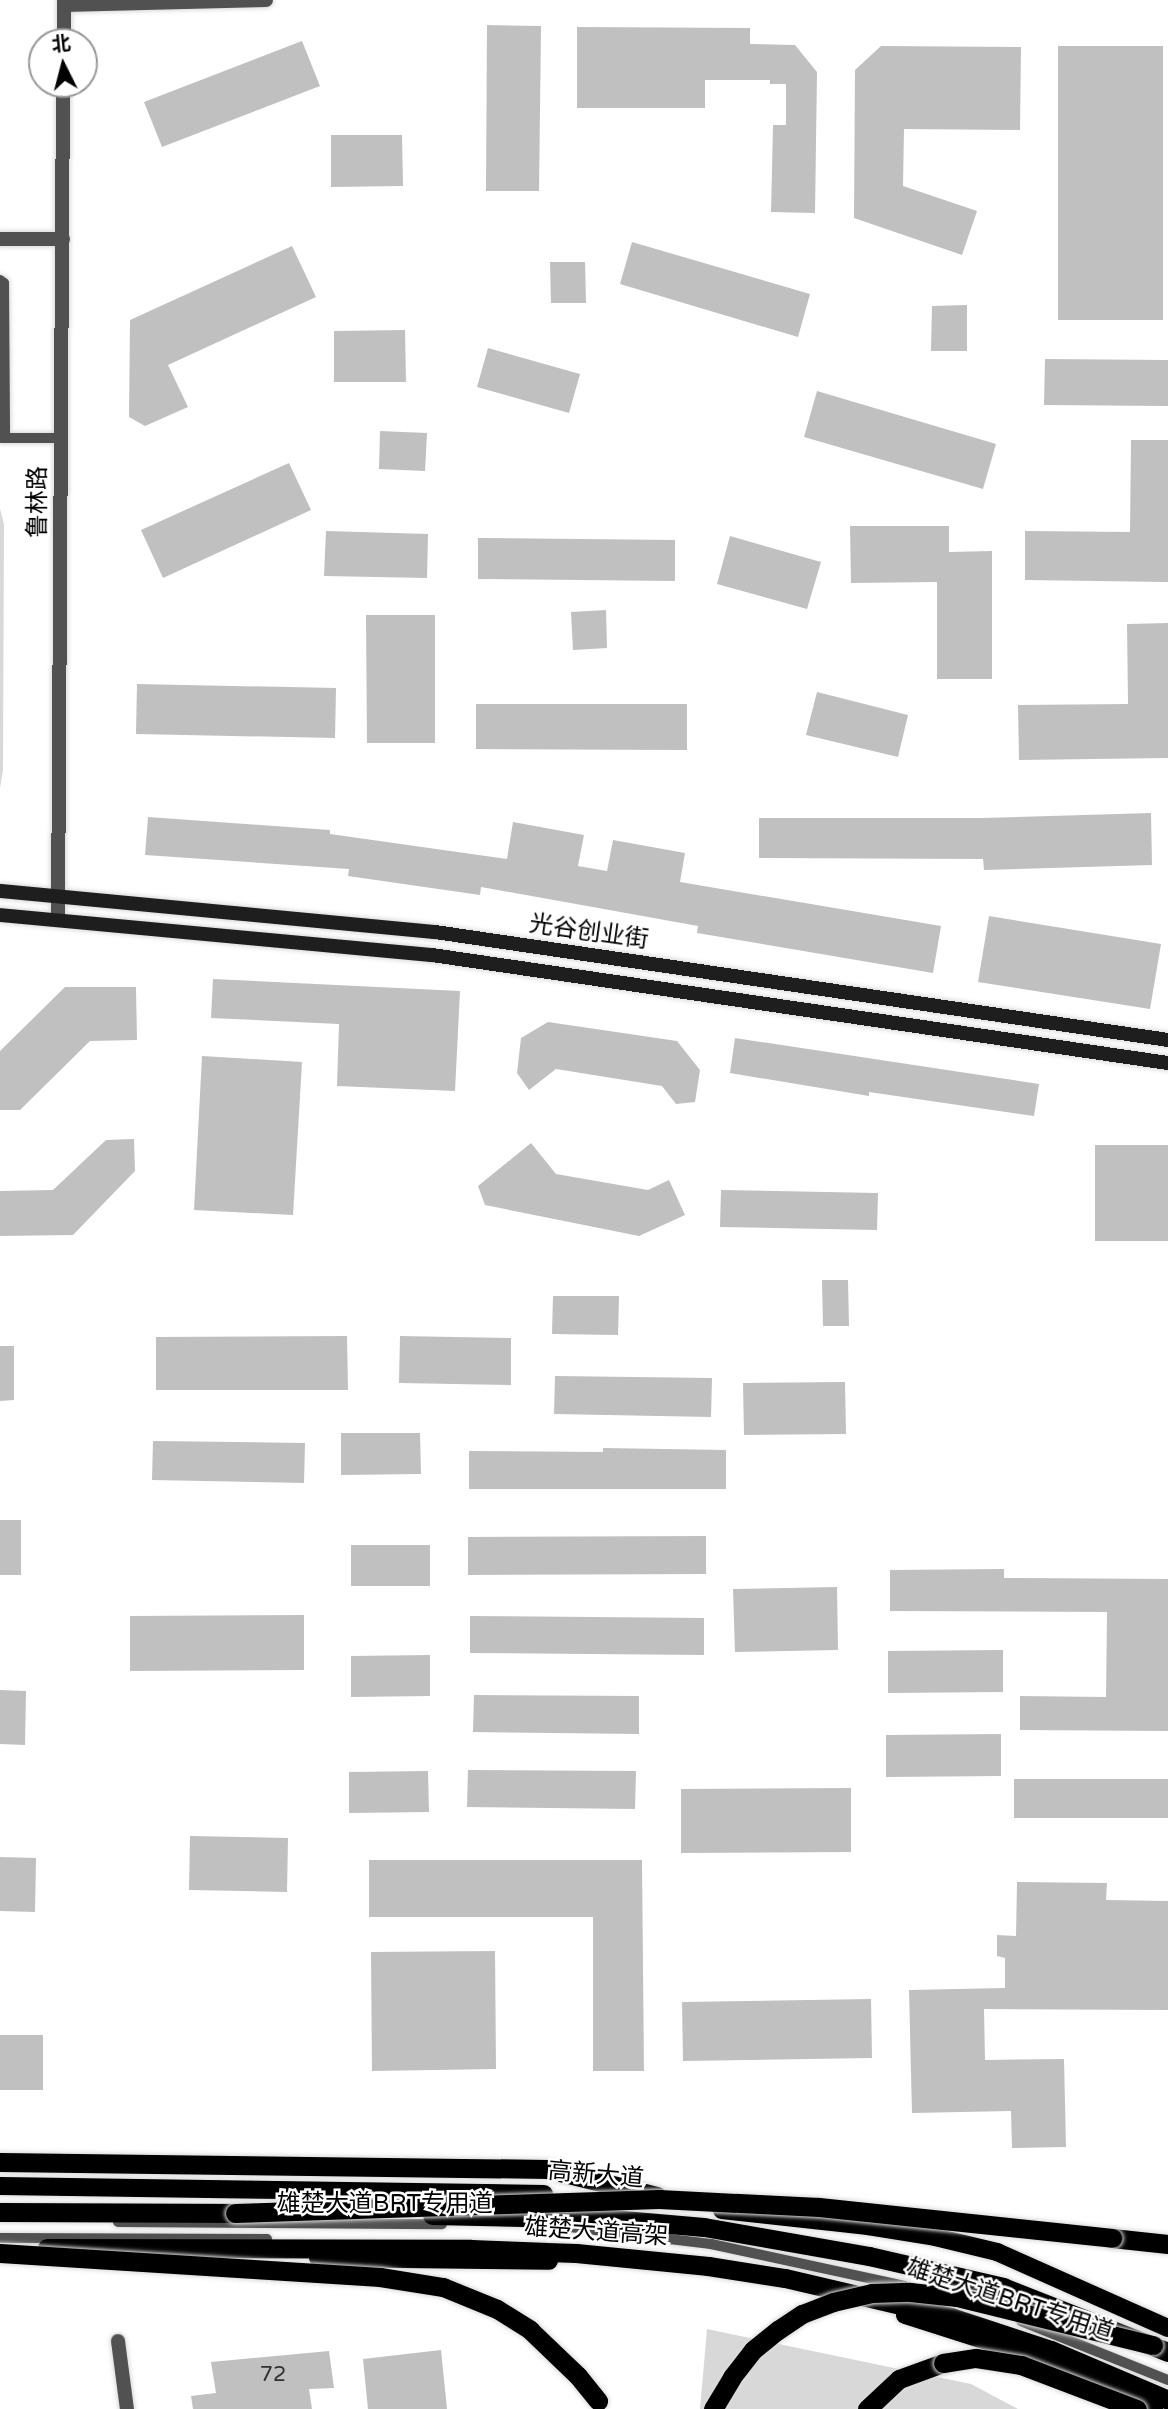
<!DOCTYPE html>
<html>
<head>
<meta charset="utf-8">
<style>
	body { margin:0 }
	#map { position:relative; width:1168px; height:2409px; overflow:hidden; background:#fff; font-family:"Varela Round","Noto Sans SC",sans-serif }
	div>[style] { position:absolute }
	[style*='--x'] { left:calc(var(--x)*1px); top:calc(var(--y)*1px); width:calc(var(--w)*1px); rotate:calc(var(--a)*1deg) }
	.green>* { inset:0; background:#d8d8d8 }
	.building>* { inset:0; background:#c0c0c0 }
	.roads { filter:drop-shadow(0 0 2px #dbdbdb) drop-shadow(0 0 2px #dbdbdb) }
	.service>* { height:10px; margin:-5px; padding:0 5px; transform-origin:5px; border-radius:5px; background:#515151 }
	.tertiary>* { height:14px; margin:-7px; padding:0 7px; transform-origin:7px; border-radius:7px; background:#515151 }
	.secondary>* { height:14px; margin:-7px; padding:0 7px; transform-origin:7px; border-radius:7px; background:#1e1e1e }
	.primary>* { height:18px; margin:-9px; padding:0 9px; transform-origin:9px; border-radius:9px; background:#000 }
	.trunk>* { height:19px; margin:-9.5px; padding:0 9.5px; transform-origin:9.5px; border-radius:9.5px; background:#000 }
	.bridges { filter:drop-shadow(0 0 2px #dbdbdb) drop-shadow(0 0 2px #dbdbdb) }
	.trunk-bridge>* { height:19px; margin:-9.5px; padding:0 9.5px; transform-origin:9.5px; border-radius:9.5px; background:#000 }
	span { translate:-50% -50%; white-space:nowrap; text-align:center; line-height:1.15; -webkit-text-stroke:5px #fff; paint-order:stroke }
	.number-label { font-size:21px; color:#303030 }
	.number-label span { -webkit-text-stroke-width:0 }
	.street-label { font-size:24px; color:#000 }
	.north { position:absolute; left:28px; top:28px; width:70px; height:70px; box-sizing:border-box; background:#fff; border:2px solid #999; border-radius:50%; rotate:354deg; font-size:19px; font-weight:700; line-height:28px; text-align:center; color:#000 }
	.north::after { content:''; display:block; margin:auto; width:24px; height:32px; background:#000; clip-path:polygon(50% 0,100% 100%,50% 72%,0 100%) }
</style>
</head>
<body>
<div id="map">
	<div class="green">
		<i style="clip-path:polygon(0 509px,4px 524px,3px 770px,0 788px)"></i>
		<i style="clip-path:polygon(707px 2329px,971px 2384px,1018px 2409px,700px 2409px)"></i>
	</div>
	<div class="building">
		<i style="clip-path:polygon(487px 25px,541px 26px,539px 191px,486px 191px)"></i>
		<i style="clip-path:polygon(577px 27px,750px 28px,750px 44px,795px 45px,817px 72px,815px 213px,771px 212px,773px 125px,786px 125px,786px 84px,770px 84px,770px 80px,705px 80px,705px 108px,577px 108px)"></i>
		<i style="clip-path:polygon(302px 41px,320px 86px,162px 147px,144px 102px)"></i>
		<i style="clip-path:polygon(881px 46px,1021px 47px,1020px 130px,904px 129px,903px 186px,977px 211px,962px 255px,854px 218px,855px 70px)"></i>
		<i style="clip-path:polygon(1058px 46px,1163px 46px,1163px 320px,1058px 320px)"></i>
		<i style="clip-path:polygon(331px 135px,402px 135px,403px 186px,331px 187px)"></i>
		<i style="clip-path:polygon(632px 242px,810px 294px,798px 337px,620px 284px)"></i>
		<i style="clip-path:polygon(292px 246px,316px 297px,168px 365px,188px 407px,145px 426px,129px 417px,130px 320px)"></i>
		<i style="clip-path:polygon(550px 262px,585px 262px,586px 303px,551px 303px)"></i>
		<i style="clip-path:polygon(967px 305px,967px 351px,931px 351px,932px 306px)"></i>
		<i style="clip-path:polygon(405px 330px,406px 382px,334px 382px,334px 331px)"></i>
		<i style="clip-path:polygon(488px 348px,580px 374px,569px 413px,477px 387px)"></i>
		<i style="clip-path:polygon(1045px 359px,1168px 360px,1168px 406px,1044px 405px)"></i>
		<i style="clip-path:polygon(817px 391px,996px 444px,983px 489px,804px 437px)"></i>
		<i style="clip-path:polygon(380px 431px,427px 433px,425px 471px,379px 469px)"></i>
		<i style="clip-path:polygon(1131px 440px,1168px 440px,1168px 582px,1025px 580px,1025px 531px,1130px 532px)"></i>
		<i style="clip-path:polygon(289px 463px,311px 510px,163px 578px,141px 530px)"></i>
		<i style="clip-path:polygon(850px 526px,949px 526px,949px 552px,992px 551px,992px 679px,937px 679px,937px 582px,851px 583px)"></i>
		<i style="clip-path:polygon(326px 531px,428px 534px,427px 578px,324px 576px)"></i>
		<i style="clip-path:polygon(730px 536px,821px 562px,807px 609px,717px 584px)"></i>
		<i style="clip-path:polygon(478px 538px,675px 540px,675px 581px,478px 579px)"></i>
		<i style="clip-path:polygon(606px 610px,607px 648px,573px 650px,571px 612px)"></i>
		<i style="clip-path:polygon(366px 615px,435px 615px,435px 743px,367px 743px)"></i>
		<i style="clip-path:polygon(1168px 623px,1168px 758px,1019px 760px,1018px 705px,1128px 704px,1127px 624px)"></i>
		<i style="clip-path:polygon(137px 684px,336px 688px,335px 738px,136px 734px)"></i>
		<i style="clip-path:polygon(817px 692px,908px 715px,898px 757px,806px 735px)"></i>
		<i style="clip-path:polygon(476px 704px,687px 704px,687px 750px,476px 749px)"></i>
		<i style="clip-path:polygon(1151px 813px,1152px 865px,984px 870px,983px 859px,759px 858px,759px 818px,982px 818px)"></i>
		<i style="clip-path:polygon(148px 817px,330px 830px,330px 834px,507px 859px,513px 822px,584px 835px,578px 866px,607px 871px,613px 840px,685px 853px,680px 882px,941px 926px,933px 973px,697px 933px,698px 926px,481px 887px,480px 895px,348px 876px,349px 869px,145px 855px)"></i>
		<i style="clip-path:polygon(989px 916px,1161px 944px,1150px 1009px,978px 982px)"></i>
		<i style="clip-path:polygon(213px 979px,460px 991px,455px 1091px,337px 1086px,339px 1024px,211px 1018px)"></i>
		<i style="clip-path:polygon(65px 987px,136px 987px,137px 1040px,90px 1041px,20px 1110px,0 1110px,0 1051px)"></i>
		<i style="clip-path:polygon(548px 1022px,677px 1041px,700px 1070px,695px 1102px,676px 1104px,662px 1086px,556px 1069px,529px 1090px,517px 1073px,521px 1038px)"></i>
		<i style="clip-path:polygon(735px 1038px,1039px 1084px,1034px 1116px,869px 1092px,869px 1096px,730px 1073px)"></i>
		<i style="clip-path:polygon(202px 1056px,302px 1062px,293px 1215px,194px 1210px)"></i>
		<i style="clip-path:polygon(134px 1139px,135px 1171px,73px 1235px,0 1236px,0 1191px,53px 1190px,106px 1140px)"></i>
		<i style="clip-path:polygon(531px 1143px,556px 1174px,648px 1190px,669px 1180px,685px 1215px,639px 1236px,485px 1205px,478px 1186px)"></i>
		<i style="clip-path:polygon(1095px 1145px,1168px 1145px,1168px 1241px,1095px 1241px)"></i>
		<i style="clip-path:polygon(721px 1190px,878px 1193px,877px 1230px,720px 1227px)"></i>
		<i style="clip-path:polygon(822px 1280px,848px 1280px,849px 1326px,823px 1326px)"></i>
		<i style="clip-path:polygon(553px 1296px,619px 1296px,618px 1335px,552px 1334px)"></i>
		<i style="clip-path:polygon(347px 1336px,348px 1390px,156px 1390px,156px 1337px)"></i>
		<i style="clip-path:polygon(400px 1336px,511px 1338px,511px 1385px,399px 1383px)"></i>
		<i style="clip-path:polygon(0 1346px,14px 1346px,14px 1400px,0 1401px)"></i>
		<i style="clip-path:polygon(555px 1376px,712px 1378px,711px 1417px,554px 1414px)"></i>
		<i style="clip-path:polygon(845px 1382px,846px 1434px,744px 1435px,743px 1383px)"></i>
		<i style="clip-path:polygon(341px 1433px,420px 1433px,421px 1474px,341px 1475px)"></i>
		<i style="clip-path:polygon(153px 1441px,305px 1443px,304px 1483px,152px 1480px)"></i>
		<i style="clip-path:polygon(603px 1448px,726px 1450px,726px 1489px,469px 1489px,469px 1451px,603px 1452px)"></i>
		<i style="clip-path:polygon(0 1520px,21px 1520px,21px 1575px,0 1575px)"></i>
		<i style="clip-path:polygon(706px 1536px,706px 1574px,468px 1575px,468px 1537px)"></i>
		<i style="clip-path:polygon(351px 1545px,430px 1545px,430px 1586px,351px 1586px)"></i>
		<i style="clip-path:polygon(1004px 1569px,1004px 1578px,1168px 1579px,1168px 1731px,1020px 1730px,1020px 1696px,1106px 1697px,1107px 1612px,890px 1611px,890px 1570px)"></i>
		<i style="clip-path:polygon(837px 1587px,838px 1650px,735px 1652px,733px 1589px)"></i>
		<i style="clip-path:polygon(304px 1615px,304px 1670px,130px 1671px,130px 1616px)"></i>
		<i style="clip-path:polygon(470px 1616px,704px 1618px,704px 1655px,470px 1653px)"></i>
		<i style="clip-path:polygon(1003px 1650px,1003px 1692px,888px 1693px,888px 1651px)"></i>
		<i style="clip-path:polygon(430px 1655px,430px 1696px,351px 1697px,351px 1656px)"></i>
		<i style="clip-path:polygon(0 1690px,26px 1691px,25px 1745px,0 1744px)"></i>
		<i style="clip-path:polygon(474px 1695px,639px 1696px,639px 1734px,473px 1732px)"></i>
		<i style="clip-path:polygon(1001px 1734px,1001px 1776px,886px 1777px,886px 1735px)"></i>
		<i style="clip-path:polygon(468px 1770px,636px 1771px,635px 1809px,467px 1807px)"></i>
		<i style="clip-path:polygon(428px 1771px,429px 1812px,349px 1813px,349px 1772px)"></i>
		<i style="clip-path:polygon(1014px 1779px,1168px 1779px,1168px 1818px,1014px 1818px)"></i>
		<i style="clip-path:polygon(851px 1788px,851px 1852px,681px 1853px,681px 1789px)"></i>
		<i style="clip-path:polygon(190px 1836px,288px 1838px,287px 1892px,189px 1890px)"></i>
		<i style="clip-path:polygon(0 1857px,36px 1858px,35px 1912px,0 1911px)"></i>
		<i style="clip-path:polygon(369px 1860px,642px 1860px,644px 2071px,593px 2071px,593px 1917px,369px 1917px)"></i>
		<i style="clip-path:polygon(1017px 1882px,1107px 1883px,1106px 1900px,1168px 1901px,1168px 2010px,984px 2009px,985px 2060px,1064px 2059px,1066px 2147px,1012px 2148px,1011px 2111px,912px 2113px,909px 1990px,1005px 1988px,1005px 1958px,997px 1956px,997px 1935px,1016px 1936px)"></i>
		<i style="clip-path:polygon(495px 1951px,496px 2069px,372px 2071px,371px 1952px)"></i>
		<i style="clip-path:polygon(871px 1999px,872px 2058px,683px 2061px,682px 2002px)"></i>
		<i style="clip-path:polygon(0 2035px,43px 2035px,43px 2090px,0 2090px)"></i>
		<i style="clip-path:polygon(441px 2350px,447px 2409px,368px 2409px,363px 2359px)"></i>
		<i style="clip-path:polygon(329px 2351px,334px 2388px,309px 2389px,312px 2409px,193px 2409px,191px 2396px,216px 2393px,211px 2362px)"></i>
	</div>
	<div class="roads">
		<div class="service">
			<i style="--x:0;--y:280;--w:5;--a:37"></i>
			<i style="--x:4;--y:283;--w:155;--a:89.6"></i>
			<i style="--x:1;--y:438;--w:60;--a:0"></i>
			<i style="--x:118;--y:2222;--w:324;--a:0.4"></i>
			<i style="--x:570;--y:2227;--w:142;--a:6.9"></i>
			<i style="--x:711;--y:2244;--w:198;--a:12.2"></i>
			<i style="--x:0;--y:2238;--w:267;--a:0.2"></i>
			<i style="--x:1021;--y:2321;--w:158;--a:21.9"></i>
		</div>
		<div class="tertiary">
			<i style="--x:64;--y:5;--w:202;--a:-1.4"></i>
			<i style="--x:64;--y:42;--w:42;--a:-90"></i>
			<i style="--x:0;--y:239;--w:63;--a:0"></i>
			<i style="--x:58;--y:920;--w:836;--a:-89.66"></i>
			<i style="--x:118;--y:2341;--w:69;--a:82.5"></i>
		</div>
		<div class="secondary">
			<i style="--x:0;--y:891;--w:437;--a:5.4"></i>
			<i style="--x:435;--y:932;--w:741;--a:8.38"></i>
			<i style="--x:0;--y:915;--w:434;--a:5.3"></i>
			<i style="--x:432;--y:955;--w:744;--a:8.35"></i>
		</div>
		<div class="primary">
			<i style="--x:0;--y:2186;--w:544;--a:0.84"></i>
			<i style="--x:722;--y:2210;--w:147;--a:6.3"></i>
			<i style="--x:868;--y:2226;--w:68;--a:9.3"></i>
			<i style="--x:935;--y:2237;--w:64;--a:13.6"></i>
			<i style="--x:997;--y:2252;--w:187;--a:24"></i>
			<i style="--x:318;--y:2258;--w:231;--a:0.7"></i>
			<i style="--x:905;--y:2315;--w:142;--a:17.7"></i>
			<i style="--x:1040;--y:2358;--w:125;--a:24.1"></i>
		</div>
		<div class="trunk">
			<i style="--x:0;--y:2162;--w:548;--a:0.73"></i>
			<i style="--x:548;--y:2169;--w:112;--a:13.9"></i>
			<i style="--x:0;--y:2212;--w:252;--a:0.2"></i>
			<i style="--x:432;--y:2215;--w:180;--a:1.3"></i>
			<i style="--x:612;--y:2219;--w:92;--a:5"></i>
			<i style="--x:704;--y:2227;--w:168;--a:10"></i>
			<i style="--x:869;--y:2256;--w:138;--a:13"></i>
			<i style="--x:1003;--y:2287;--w:177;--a:21.5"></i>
			<i style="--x:1112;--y:2238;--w:56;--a:6.1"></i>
			<i style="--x:47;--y:2248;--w:424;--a:0.1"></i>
			<i style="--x:471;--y:2249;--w:105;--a:2.2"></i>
			<i style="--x:576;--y:2253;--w:133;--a:5.6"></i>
			<i style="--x:708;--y:2266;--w:78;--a:8.9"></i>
			<i style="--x:785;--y:2278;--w:171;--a:13.2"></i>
			<i style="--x:951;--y:2317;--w:105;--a:18.3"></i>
			<i style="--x:1051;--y:2350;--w:127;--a:23.1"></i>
			<i style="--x:867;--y:2409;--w:44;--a:-43.2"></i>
			<i style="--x:899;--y:2379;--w:47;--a:-20"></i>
		</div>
	</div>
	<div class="bridges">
		<div class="trunk-bridge">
			<i style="--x:235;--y:2213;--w:424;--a:-1.9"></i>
			<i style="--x:659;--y:2199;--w:160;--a:2.9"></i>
			<i style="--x:819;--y:2207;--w:295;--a:6"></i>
			<i style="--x:0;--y:2253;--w:381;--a:3.6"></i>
			<i style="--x:380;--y:2277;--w:64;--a:9"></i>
			<i style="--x:443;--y:2287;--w:58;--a:22.2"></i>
			<i style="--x:497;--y:2309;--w:39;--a:32"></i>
			<i style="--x:530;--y:2330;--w:66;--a:43.8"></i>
			<i style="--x:578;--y:2376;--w:32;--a:51"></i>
			<i style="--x:943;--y:2363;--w:33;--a:-9"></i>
			<i style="--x:976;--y:2358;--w:46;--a:8.8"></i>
			<i style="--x:1021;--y:2365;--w:124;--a:20.8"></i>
			<i style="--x:713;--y:2409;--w:37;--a:-59"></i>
			<i style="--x:732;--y:2377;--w:34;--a:-52"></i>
			<i style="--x:753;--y:2350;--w:32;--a:-39"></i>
			<i style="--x:778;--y:2330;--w:29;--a:-34"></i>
			<i style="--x:802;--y:2314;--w:33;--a:-21"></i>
			<i style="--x:833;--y:2302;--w:40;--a:-13"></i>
			<i style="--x:872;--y:2293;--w:38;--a:-2"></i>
			<i style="--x:910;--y:2292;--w:47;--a:6.1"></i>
			<i style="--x:957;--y:2297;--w:202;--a:13.8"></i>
		</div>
	</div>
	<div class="number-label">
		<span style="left:273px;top:2375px">72</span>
	</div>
	<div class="street-label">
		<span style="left:38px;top:502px;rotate:-90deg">鲁林路</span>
		<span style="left:589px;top:932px;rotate:8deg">光谷创业街</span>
		<span style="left:596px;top:2175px;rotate:5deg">高新大道</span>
		<span style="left:385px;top:2204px">雄楚大道BRT专用道</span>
		<span style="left:596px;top:2232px;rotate:4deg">雄楚大道高架</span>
		<span style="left:1010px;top:2300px;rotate:18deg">雄楚大道BRT专用道</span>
	</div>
	<div class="north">北</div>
</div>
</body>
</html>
